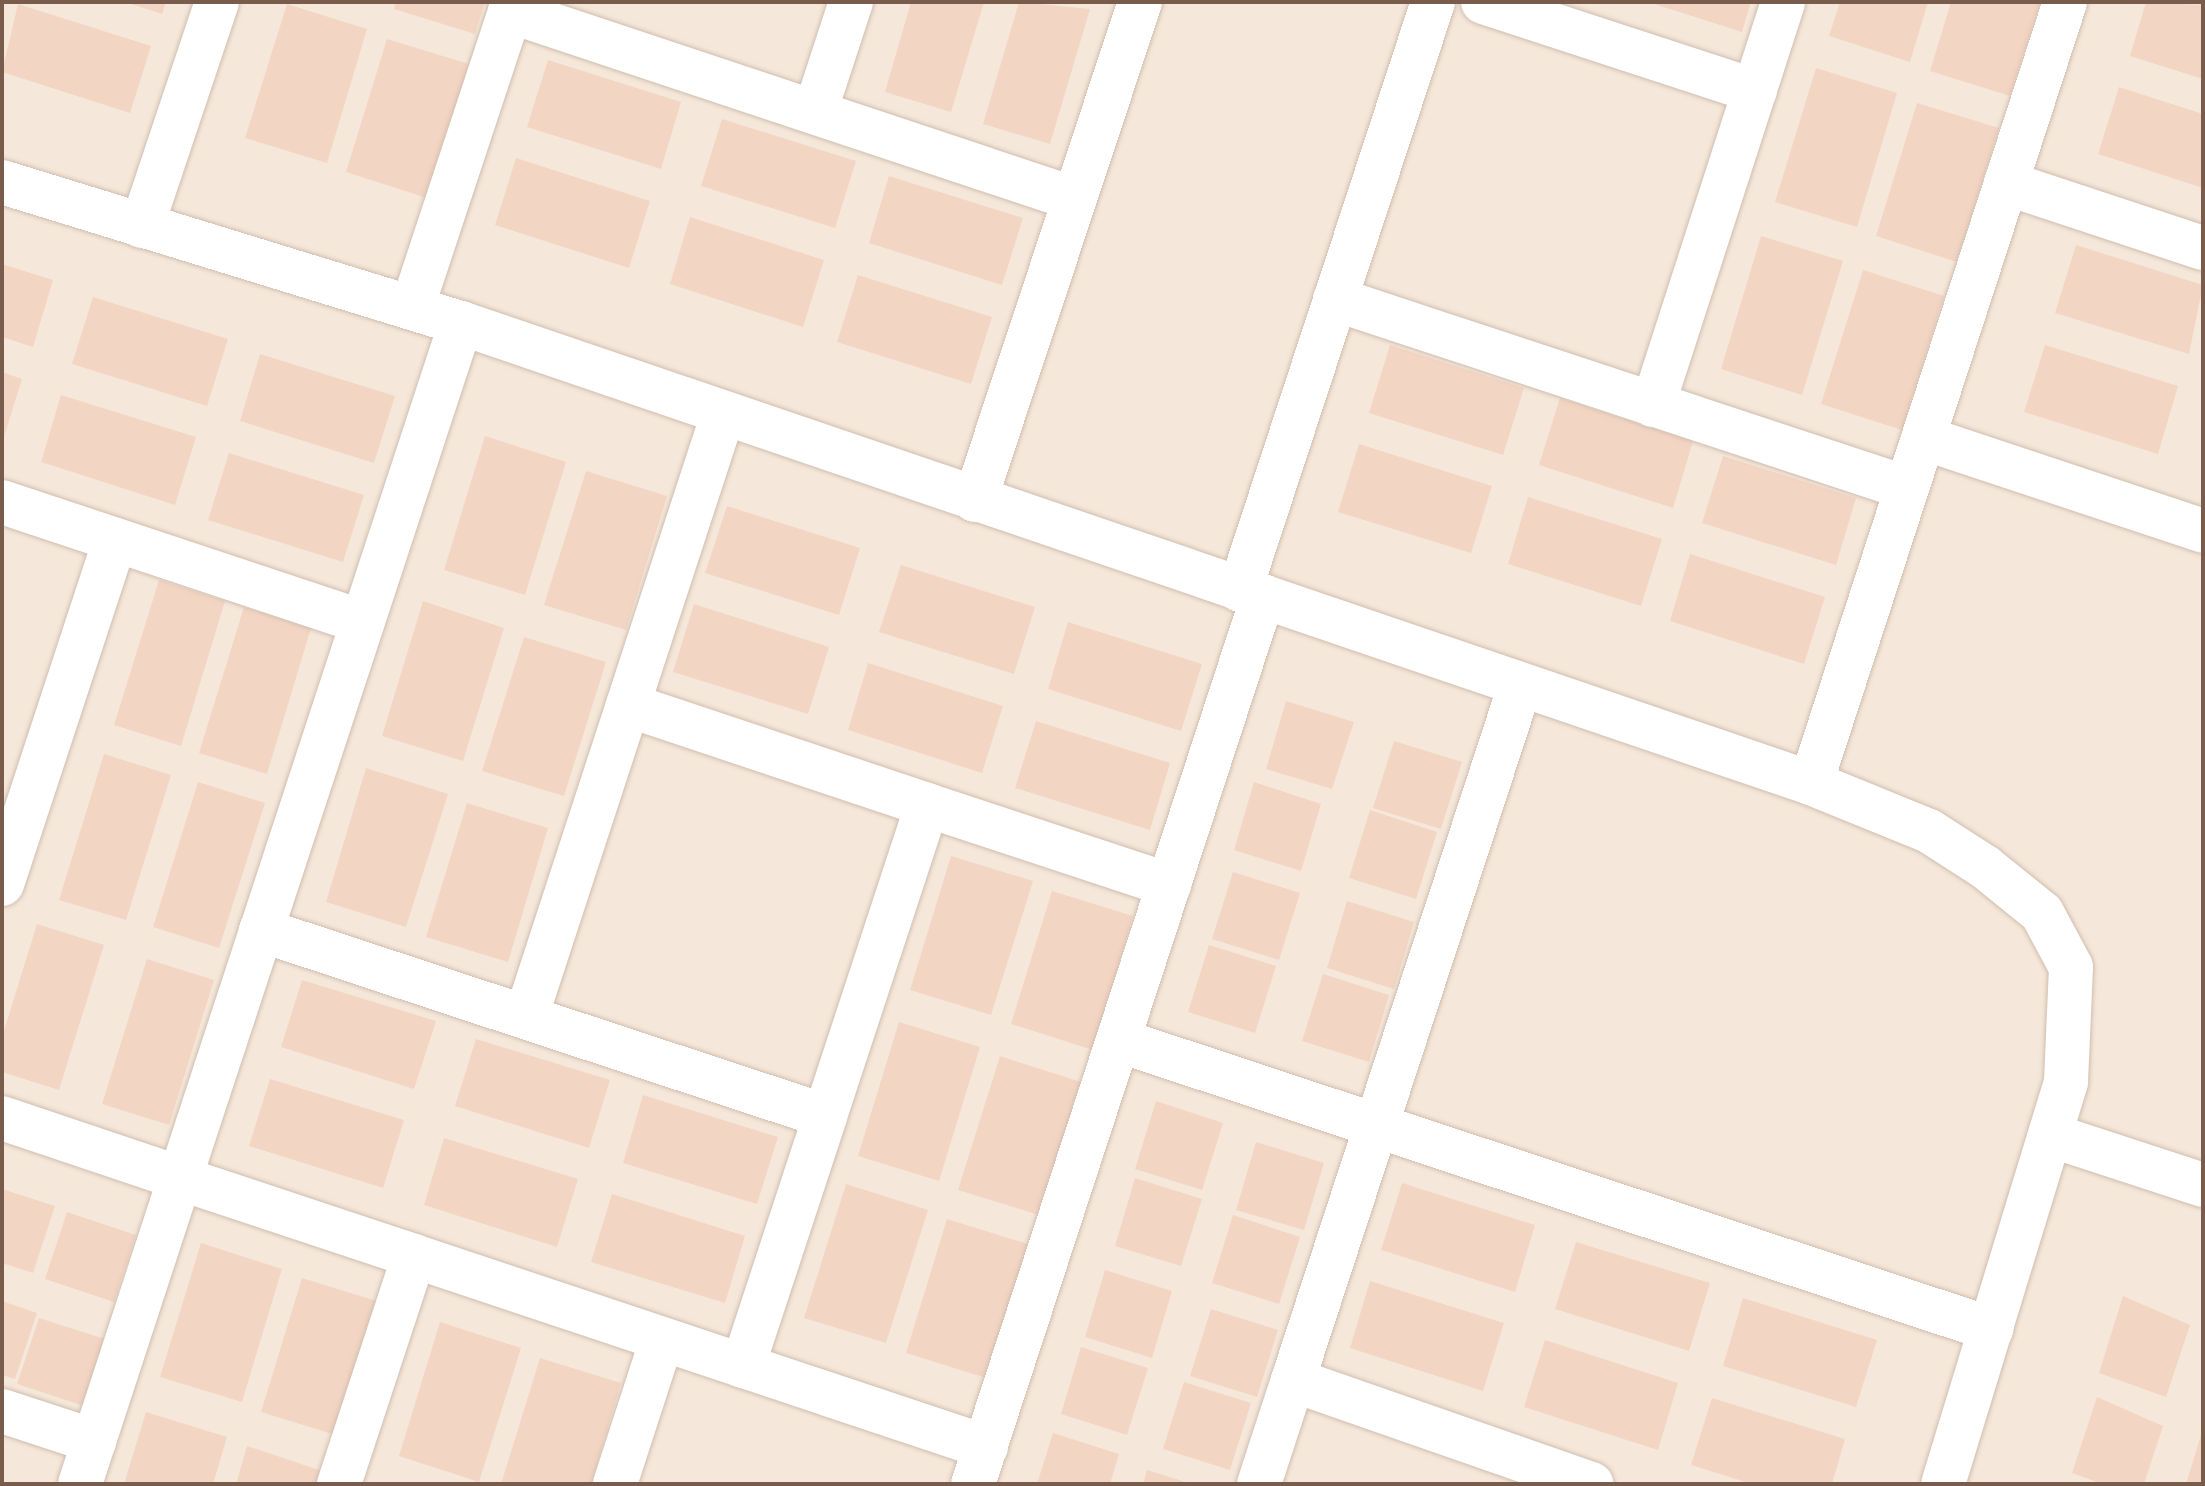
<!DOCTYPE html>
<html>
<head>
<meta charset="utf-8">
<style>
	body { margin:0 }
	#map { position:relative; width:2205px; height:1486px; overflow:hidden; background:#fdf6ec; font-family:Commissioner,sans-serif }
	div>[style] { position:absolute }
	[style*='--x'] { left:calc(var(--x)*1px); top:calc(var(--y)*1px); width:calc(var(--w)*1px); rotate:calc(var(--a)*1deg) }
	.residential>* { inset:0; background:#f5e8da }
	.building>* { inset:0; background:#f3d5c3 }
	.roads { filter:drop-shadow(0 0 2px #d1beb0) drop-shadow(0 0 2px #d1beb0) }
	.minor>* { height:44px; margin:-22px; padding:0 22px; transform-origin:22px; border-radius:22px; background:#fff }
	span { translate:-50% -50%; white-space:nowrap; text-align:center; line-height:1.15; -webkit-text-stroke:7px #fffaf3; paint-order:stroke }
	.frame { position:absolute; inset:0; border:4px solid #7a5c4d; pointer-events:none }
</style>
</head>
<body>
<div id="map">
	<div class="residential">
		<i style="clip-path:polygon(2px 2px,2203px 2px,2203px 1484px,2px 1484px)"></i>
	</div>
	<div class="building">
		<i style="clip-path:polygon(125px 2px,166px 2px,162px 14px)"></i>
		<i style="clip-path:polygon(396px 2px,485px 2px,475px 34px,394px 9px)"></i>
		<i style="clip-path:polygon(911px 2px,984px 2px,951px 112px,885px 92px)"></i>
		<i style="clip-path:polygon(1019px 2px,1090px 9px,1050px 144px,983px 124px)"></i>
		<i style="clip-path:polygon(1648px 2px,1751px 2px,1742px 32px)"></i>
		<i style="clip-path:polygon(1840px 2px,1928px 2px,1910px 62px,1829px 36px)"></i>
		<i style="clip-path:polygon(1951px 2px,2040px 2px,2010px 96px,1930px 71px)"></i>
		<i style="clip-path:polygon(2146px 2px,2203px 5px,2203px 79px,2130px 56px)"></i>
		<i style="clip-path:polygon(18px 4px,151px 46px,130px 113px,2px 72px)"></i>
		<i style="clip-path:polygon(287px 4px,367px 29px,327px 163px,245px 138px)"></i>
		<i style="clip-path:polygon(387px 39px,469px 64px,427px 198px,346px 172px)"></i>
		<i style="clip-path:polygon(548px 60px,681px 102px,661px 169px,527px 127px)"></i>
		<i style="clip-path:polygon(1816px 68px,1897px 93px,1857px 227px,1775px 202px)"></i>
		<i style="clip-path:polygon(2119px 87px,2203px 114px,2203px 188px,2098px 154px)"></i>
		<i style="clip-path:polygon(1917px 103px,1999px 128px,1957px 262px,1876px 236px)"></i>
		<i style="clip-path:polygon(722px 119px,856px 161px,835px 228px,701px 186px)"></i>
		<i style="clip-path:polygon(516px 158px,650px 201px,629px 268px,495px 225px)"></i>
		<i style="clip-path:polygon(889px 176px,1023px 218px,1002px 285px,869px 243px)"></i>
		<i style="clip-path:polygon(690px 217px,824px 260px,803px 327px,670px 284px)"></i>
		<i style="clip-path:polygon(1761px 236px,1843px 261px,1802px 395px,1721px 369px)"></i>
		<i style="clip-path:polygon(2076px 245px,2203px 285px,2189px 354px,2055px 313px)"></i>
		<i style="clip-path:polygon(2px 264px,53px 280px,33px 347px,2px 337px)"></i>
		<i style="clip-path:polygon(1863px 270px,1944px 296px,1902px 430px,1821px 404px)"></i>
		<i style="clip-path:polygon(858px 275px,992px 317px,971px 384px,837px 342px)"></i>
		<i style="clip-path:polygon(93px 297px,228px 339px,207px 406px,72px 364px)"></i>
		<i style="clip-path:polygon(1390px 345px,1524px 388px,1503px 455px,1369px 413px)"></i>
		<i style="clip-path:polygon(2045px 345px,2178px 386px,2158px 454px,2024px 412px)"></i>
		<i style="clip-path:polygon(260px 354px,395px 396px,374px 463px,240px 421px)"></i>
		<i style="clip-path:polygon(2px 372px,22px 379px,3px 440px,2px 440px)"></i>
		<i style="clip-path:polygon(61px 395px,196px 437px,175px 505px,41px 462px)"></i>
		<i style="clip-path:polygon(1560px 398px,1693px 441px,1673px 508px,1539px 465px)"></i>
		<i style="clip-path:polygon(485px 436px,566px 462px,525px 595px,444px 570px)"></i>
		<i style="clip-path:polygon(1359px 444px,1492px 486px,1471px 553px,1338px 512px)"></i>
		<i style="clip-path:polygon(229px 453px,364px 495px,343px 562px,208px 520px)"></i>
		<i style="clip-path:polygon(1723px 456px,1856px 498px,1836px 565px,1702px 523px)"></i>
		<i style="clip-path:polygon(586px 471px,667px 496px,626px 630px,544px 605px)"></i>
		<i style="clip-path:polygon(1528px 497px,1662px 539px,1641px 606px,1508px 564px)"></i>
		<i style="clip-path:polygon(727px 506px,860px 548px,839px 615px,705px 573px)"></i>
		<i style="clip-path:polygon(1690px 554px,1825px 597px,1804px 664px,1670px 621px)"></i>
		<i style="clip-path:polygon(901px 565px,1035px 607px,1014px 674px,879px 632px)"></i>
		<i style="clip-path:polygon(159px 580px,225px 601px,181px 746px,114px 725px)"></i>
		<i style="clip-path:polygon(423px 601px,504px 628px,463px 761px,382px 736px)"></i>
		<i style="clip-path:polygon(694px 604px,829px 647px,808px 714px,673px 672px)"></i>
		<i style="clip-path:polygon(244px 607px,311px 628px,267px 774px,199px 753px)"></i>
		<i style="clip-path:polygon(1068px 622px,1202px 664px,1181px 731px,1048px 689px)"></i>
		<i style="clip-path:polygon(524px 637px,606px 662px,564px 796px,482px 771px)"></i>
		<i style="clip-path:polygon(868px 663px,1003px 706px,982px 773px,848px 730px)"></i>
		<i style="clip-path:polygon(1286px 701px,1354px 722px,1332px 789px,1266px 769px)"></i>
		<i style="clip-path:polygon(1036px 721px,1170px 763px,1150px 830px,1015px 788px)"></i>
		<i style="clip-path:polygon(1394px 741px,1462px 762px,1441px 829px,1373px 808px)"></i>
		<i style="clip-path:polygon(104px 754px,171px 775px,126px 920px,59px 900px)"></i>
		<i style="clip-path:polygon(366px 768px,448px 794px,406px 927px,326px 902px)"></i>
		<i style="clip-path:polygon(198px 782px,265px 803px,219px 948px,153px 927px)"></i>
		<i style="clip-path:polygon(1254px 782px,1321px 804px,1301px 871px,1234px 850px)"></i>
		<i style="clip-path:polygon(467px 803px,548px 828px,508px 962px,426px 937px)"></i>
		<i style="clip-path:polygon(1370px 810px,1437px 832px,1416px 899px,1349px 878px)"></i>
		<i style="clip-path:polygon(951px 856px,1033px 881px,991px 1015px,910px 990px)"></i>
		<i style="clip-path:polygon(1233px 872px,1300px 893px,1279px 960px,1212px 939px)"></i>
		<i style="clip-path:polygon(1052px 891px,1133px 916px,1093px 1050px,1011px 1024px)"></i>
		<i style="clip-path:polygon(1347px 901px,1414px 922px,1394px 989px,1327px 968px)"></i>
		<i style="clip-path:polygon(37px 924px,104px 945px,59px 1090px,2px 1072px,2px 1037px)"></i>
		<i style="clip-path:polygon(1209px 945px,1276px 966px,1255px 1033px,1188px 1012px)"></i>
		<i style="clip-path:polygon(147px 959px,214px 980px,169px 1125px,102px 1104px)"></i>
		<i style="clip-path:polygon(1323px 974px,1389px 995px,1369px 1062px,1302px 1041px)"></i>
		<i style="clip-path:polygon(302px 980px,436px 1021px,414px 1089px,281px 1047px)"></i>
		<i style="clip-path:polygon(899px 1022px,980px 1047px,939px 1181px,858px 1156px)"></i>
		<i style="clip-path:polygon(476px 1039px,610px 1080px,589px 1148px,455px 1106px)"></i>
		<i style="clip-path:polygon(1000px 1056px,1081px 1082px,1039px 1215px,958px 1190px)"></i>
		<i style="clip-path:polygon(270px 1079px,404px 1120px,383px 1188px,249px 1146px)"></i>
		<i style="clip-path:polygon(643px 1095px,778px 1137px,757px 1204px,623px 1163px)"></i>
		<i style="clip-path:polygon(1156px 1101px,1223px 1123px,1202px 1190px,1135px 1169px)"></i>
		<i style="clip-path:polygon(444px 1138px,578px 1179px,557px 1247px,424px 1205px)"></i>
		<i style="clip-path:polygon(1256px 1142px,1324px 1163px,1304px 1230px,1236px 1210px)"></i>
		<i style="clip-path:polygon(1135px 1178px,1202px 1199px,1181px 1266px,1115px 1246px)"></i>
		<i style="clip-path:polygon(1402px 1183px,1535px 1225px,1515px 1292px,1381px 1250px)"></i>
		<i style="clip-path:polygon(846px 1184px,928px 1210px,886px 1343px,804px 1318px)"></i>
		<i style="clip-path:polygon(2px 1189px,55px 1206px,33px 1273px,2px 1263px)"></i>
		<i style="clip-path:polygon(612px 1194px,745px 1236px,725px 1303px,591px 1262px)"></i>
		<i style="clip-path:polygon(67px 1212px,136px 1235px,114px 1302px,45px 1279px)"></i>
		<i style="clip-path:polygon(1233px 1215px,1300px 1237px,1279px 1304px,1212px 1283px)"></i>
		<i style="clip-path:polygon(947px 1219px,1028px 1244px,986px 1378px,906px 1353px)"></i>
		<i style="clip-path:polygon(1576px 1242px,1710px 1283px,1689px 1351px,1555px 1309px)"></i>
		<i style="clip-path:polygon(201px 1243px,282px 1269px,242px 1402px,160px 1377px)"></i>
		<i style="clip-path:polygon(1105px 1270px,1172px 1291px,1152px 1358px,1085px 1337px)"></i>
		<i style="clip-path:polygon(302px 1278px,383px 1303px,342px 1437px,261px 1412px)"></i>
		<i style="clip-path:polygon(1370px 1281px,1504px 1323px,1483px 1391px,1350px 1348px)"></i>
		<i style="clip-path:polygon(2123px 1296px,2190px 1325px,2166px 1397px,2099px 1373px)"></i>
		<i style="clip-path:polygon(1743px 1298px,1877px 1340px,1856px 1407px,1723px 1366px)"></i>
		<i style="clip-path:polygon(2px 1301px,37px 1313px,15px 1379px,2px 1375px)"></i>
		<i style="clip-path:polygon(1211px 1309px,1278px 1330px,1257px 1397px,1190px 1376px)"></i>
		<i style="clip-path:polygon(39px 1318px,108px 1340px,87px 1407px,17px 1384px)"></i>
		<i style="clip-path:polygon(440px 1322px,521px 1348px,479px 1482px,399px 1456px)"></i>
		<i style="clip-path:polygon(1545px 1340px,1678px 1383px,1658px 1450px,1524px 1407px)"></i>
		<i style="clip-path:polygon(1081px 1347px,1148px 1368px,1127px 1435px,1061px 1414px)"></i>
		<i style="clip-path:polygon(540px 1358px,621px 1383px,591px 1484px,501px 1484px)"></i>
		<i style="clip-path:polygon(1184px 1382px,1251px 1403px,1230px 1470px,1163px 1449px)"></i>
		<i style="clip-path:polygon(2097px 1397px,2163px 1426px,2144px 1484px,2103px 1484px,2072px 1473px)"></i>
		<i style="clip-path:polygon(1712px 1398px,1845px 1439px,1832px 1484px,1752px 1484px,1691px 1465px)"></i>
		<i style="clip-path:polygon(146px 1412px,227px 1437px,213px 1484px,124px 1484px)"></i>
		<i style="clip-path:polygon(2202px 1432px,2203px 1484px,2186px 1484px)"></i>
		<i style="clip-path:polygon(1053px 1433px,1119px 1454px,1110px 1484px,1037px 1484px)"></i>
		<i style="clip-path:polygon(247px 1446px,328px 1473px,324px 1484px,236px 1484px)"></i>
		<i style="clip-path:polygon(1147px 1470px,1189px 1483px,1189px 1484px,1143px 1484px)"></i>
	</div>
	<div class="roads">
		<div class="minor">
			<i style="--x:1483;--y:2;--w:286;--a:18.1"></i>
			<i style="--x:510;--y:11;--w:595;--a:18.4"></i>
			<i style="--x:815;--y:112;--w:116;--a:-71.9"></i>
			<i style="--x:2;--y:182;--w:480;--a:17.1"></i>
			<i style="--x:461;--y:323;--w:1426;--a:18.82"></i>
			<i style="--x:1811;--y:783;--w:127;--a:22.1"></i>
			<i style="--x:1929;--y:831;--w:67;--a:32.7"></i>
			<i style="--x:1985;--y:867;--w:73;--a:38.9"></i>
			<i style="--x:2042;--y:913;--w:61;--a:61.8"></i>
			<i style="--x:2071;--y:967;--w:115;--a:92.5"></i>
			<i style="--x:2066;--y:1082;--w:420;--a:107"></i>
			<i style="--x:2006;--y:183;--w:207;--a:18.3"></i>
			<i style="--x:142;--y:226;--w:236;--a:-71.5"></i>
			<i style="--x:1335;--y:299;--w:602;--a:18.28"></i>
			<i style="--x:412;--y:308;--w:322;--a:-71.7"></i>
			<i style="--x:1653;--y:405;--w:423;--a:-72.1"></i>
			<i style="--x:1924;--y:438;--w:294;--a:18.4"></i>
			<i style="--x:975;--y:500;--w:525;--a:-71.67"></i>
			<i style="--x:2;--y:502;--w:380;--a:18.4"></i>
			<i style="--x:1240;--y:590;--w:619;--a:-71.83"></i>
			<i style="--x:1519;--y:689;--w:727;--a:108.11"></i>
			<i style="--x:1293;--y:1380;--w:316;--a:19.2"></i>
			<i style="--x:1811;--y:783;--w:821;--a:-71.98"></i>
			<i style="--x:927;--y:805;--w:255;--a:18.3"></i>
			<i style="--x:2;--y:884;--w:362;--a:-71.8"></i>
			<i style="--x:261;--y:930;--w:594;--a:18.25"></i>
			<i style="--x:825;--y:1116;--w:327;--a:-71.8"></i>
			<i style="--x:927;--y:805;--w:315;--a:-161.5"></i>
			<i style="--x:628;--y:705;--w:305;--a:-71.9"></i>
			<i style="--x:526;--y:1017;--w:328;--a:-71.9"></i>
			<i style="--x:1118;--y:1040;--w:920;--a:18.32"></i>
			<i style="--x:2;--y:1118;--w:188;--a:18.6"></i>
			<i style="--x:180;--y:1178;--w:322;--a:108.1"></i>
			<i style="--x:2050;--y:1135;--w:161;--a:18.1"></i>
			<i style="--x:414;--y:1256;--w:603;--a:18.46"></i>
			<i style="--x:743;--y:1366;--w:263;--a:-71.8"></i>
			<i style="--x:2;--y:1411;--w:97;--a:18.1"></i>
			<i style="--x:339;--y:1484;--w:240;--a:-71.8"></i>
			<i style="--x:414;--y:1256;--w:247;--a:-161.6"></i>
			<i style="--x:180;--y:1178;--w:900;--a:-71.81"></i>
			<i style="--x:615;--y:1484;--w:152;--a:-72"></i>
			<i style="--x:973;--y:1484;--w:934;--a:-71.91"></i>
			<i style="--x:1259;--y:1484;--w:109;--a:-71.9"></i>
		</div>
	</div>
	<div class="frame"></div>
</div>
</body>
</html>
